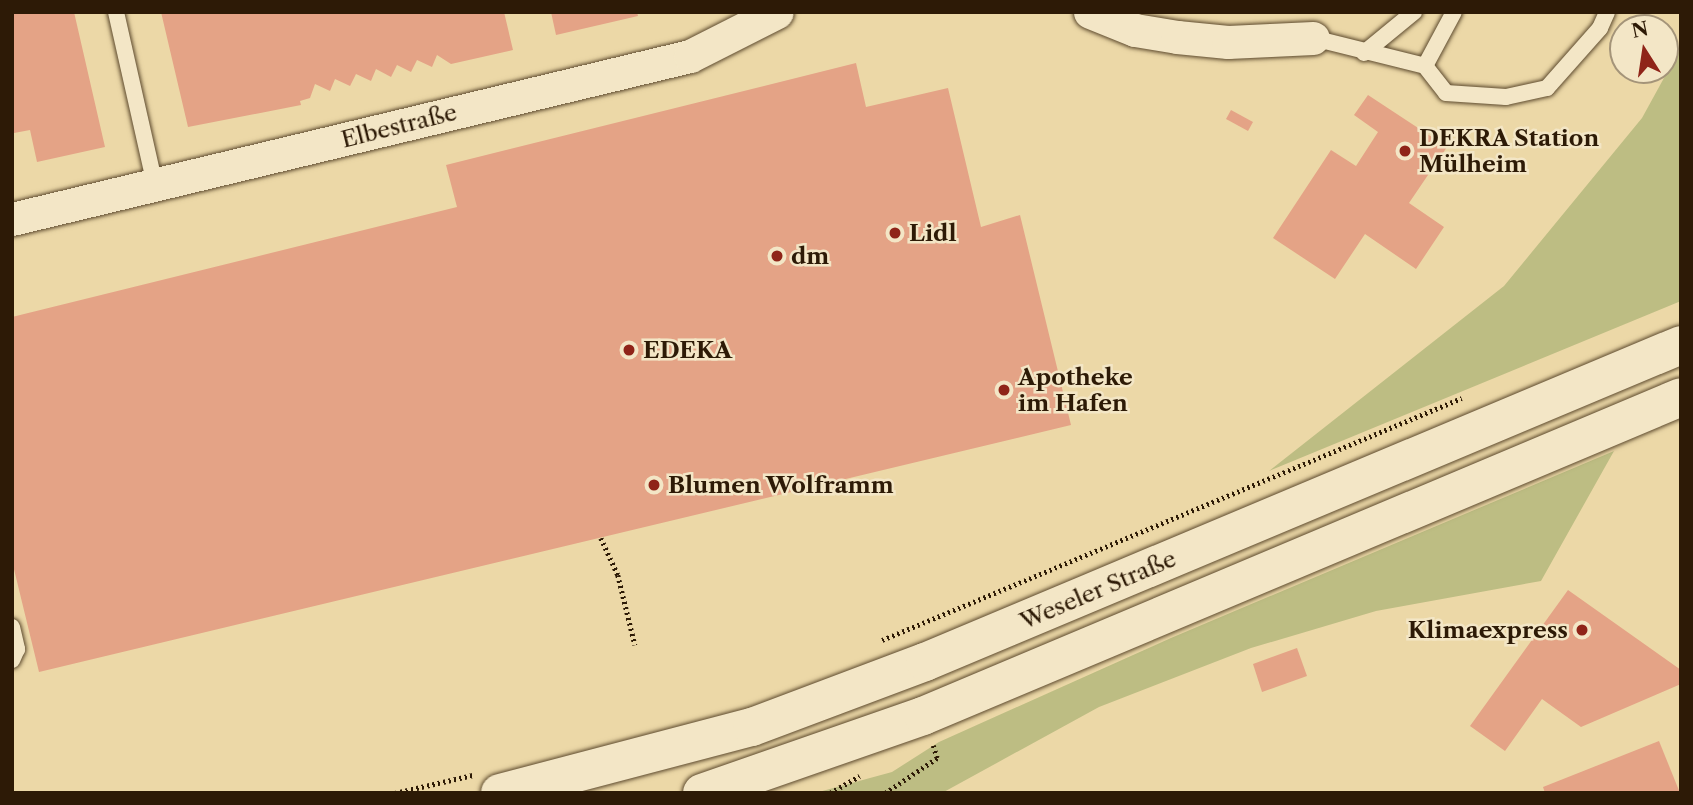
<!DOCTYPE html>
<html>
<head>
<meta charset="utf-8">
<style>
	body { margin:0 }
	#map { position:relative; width:1693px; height:805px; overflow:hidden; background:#ecd8a7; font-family:"Libre Caslon Text",serif }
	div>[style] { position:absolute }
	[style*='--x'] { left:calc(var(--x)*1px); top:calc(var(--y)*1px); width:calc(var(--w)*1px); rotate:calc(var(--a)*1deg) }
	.green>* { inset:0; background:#bdbd83 }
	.building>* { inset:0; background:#e4a386 }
	.path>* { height:4.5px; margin-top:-2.25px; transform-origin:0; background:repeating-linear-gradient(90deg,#2d1a06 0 2px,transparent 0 5.5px) }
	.roads { filter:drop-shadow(0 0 2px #5d4a2e) drop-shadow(0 0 2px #5d4a2e) }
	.lane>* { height:16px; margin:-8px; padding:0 8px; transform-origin:8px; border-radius:8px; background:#f3e6c6 }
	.street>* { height:33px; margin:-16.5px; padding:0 16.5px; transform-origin:16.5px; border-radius:16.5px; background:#f3e6c6 }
	.secondary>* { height:38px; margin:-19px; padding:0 19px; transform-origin:19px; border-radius:19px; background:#f3e6c6 }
	.dots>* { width:19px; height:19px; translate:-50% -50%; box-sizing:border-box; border:4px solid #f3e6c6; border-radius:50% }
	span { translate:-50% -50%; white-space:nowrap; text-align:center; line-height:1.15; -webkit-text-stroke:5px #f3e6c6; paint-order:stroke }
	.street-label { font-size:23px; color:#2d1a06 }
	.poi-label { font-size:23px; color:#2d1a06; font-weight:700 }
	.left { translate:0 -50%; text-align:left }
	.right { translate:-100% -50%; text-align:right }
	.frame { position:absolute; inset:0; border:14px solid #2d1a06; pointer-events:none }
	.north { position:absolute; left:1609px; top:14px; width:70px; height:70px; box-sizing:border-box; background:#f3e6c6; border:2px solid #a49479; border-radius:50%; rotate:348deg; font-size:19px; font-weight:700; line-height:28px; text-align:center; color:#2d1a06 }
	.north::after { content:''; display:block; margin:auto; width:24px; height:32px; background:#8f2418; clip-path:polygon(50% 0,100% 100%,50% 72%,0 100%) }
</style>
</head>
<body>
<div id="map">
	<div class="green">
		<i style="clip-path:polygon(1681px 47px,1681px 301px,1269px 471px,1504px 286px,1642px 118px)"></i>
		<i style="clip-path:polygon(1614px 451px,1541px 581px,1376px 611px,1251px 648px,1099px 707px,942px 793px,815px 793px,892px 772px,939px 742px,1171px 638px)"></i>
	</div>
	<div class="building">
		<i style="clip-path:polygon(12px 12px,74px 12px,105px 147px,37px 162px,30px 130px,14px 133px)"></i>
		<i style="clip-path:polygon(161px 12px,504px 12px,513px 50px,451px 64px,437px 55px,432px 67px,417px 60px,411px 72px,397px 65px,391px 77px,376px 69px,371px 81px,356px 74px,350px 86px,335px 79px,330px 91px,315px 84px,310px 98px,300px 101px,301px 105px,188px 127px)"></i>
		<i style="clip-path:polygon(551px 12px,637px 12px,638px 16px,556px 35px)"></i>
		<i style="clip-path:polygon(856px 63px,866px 107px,948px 88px,981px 227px,1020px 215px,1071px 425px,39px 672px,12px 561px,12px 317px,457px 207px,446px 165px)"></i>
		<i style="clip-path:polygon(1368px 95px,1447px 147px,1409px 203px,1444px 227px,1416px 269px,1365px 234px,1335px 279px,1273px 238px,1331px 150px,1356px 166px,1378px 132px,1354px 115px)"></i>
		<i style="clip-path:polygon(1231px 110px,1253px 122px,1248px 131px,1226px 119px)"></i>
		<i style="clip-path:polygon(1568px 590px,1681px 670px,1681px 684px,1581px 727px,1542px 699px,1505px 751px,1470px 726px)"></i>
		<i style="clip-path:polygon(1297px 648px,1307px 676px,1262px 692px,1253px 664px)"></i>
		<i style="clip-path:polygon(1659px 741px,1680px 793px,1545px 793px,1543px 787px)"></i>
	</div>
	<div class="path">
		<i style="--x:601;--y:538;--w:41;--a:65.3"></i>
		<i style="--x:618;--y:575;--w:72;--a:76.3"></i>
		<i style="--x:882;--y:640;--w:628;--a:-22.65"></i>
		<i style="--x:395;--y:793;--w:80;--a:-13"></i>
		<i style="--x:830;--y:793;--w:34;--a:-30"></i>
		<i style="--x:885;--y:793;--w:63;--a:-33.9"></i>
		<i style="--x:937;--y:758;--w:13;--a:-108"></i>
	</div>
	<div class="roads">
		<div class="lane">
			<i style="--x:116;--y:12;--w:177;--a:77.3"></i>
			<i style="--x:1313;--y:38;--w:115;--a:14"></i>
			<i style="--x:1425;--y:66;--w:34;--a:52"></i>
			<i style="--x:1446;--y:93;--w:60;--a:3.8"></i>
			<i style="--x:1506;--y:97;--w:42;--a:-12.4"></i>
			<i style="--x:1547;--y:88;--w:80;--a:-48.5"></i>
			<i style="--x:1600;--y:28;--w:17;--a:-66"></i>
			<i style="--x:1364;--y:53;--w:65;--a:-39.4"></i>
			<i style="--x:1425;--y:66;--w:61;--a:-61.8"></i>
			<i style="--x:12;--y:627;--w:23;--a:77"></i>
			<i style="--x:17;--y:649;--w:12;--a:114"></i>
		</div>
		<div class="street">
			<i style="--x:1090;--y:12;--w:48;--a:21.8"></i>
			<i style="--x:1135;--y:30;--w:43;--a:9.5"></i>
			<i style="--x:1177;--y:37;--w:51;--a:5.6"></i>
			<i style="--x:1228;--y:42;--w:85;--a:-2.7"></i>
			<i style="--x:12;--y:219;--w:697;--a:-13.52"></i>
			<i style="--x:690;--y:56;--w:97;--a:-26.8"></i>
		</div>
		<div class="secondary">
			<i style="--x:500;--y:793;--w:260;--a:-14.7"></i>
			<i style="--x:752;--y:727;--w:185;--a:-20.6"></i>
			<i style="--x:925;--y:662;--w:820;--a:-22.75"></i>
			<i style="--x:702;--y:793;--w:234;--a:-19.2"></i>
			<i style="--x:923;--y:716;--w:822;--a:-22.82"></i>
		</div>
	</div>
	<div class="dots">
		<i style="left:1405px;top:151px;background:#8f2418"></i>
		<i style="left:895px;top:233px;background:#8f2418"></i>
		<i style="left:777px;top:256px;background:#8f2418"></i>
		<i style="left:629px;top:350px;background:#8f2418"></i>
		<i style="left:1004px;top:390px;background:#8f2418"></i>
		<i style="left:654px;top:485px;background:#8f2418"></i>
		<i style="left:1582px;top:630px;background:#8f2418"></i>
	</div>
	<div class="street-label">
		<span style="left:399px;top:126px;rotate:-14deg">Elbestraße</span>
		<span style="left:1098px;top:590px;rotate:-23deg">Weseler Straße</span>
	</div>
	<div class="poi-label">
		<span class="left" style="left:1419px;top:151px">DEKRA Station<br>Mülheim</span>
		<span class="left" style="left:909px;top:233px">Lidl</span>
		<span class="left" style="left:791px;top:256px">dm</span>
		<span class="left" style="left:643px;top:350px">EDEKA</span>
		<span class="left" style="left:1018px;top:390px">Apotheke<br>im Hafen</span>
		<span class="left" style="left:668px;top:485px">Blumen Wolframm</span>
		<span class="right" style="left:1568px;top:630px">Klimaexpress</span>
	</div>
	<div class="frame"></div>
	<div class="north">N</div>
</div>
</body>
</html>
